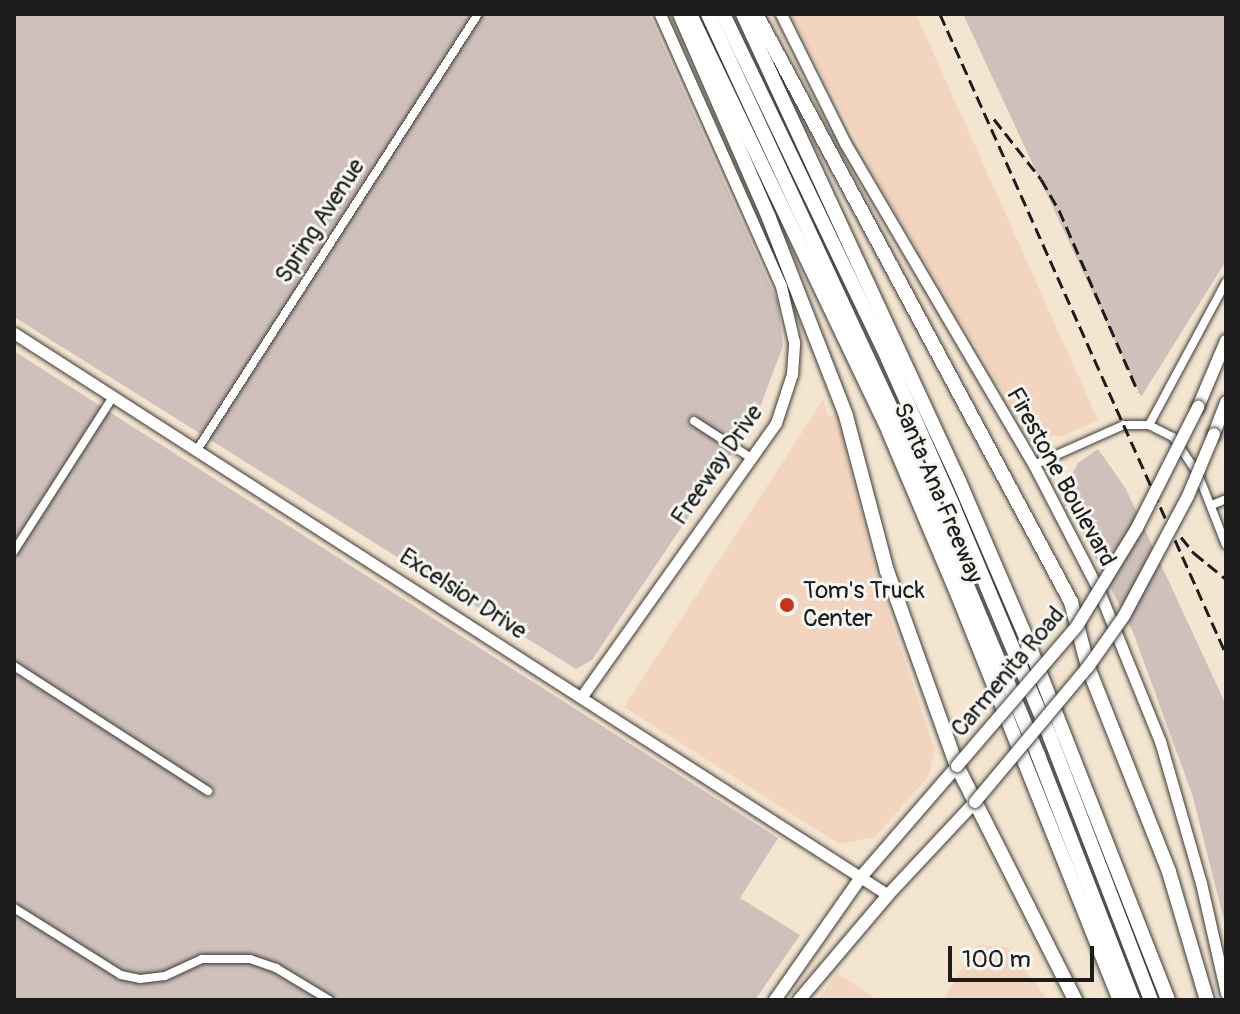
<!DOCTYPE html>
<html>
<head>
<meta charset="utf-8">
<style>
	body { margin:0 }
	#map { position:relative; width:1240px; height:1014px; overflow:hidden; background:#f4e5d0; font-family:Pangolin,sans-serif }
	div>[style] { position:absolute }
	[style*='--x'] { left:calc(var(--x)*1px); top:calc(var(--y)*1px); width:calc(var(--w)*1px); rotate:calc(var(--a)*1deg) }
	.built>* { inset:0; background:#f3d4bf }
	.industrial>* { inset:0; background:#cfc0bb }
	.roads { filter:drop-shadow(0 0 2px #3c3a37) drop-shadow(0 0 2px #3c3a37) }
	.street>* { height:8px; margin:-4px; padding:0 4px; transform-origin:4px; border-radius:4px; background:#fff }
	.secondary>* { height:11px; margin:-5.5px; padding:0 5.5px; transform-origin:5.5px; border-radius:5.5px; background:#fff }
	.primary>* { height:12px; margin:-6px; padding:0 6px; transform-origin:6px; border-radius:6px; background:#fff }
	.highway>* { height:14px; margin:-7px; padding:0 7px; transform-origin:7px; border-radius:7px; background:#fff }
	.rail>* { height:3px; margin-top:-1.5px; transform-origin:0; background:repeating-linear-gradient(90deg,#1c1c1c 0 12px,transparent 0 18px) }
	.bridges { filter:drop-shadow(0 0 2px #3c3a37) drop-shadow(0 0 2px #3c3a37) }
	.primary-bridge>* { height:12px; margin:-6px; padding:0 6px; transform-origin:6px; border-radius:6px; background:#fff }
	.dots>* { width:22px; height:22px; translate:-50% -50%; box-sizing:border-box; border:4px solid #f6f6f2; border-radius:50% }
	span { translate:-50% -50%; white-space:nowrap; text-align:center; line-height:1.15; -webkit-text-stroke:6px #f6f6f2; paint-order:stroke }
	.street-label { font-size:24px; color:#1c1c1c }
	.poi-label { font-size:24px; color:#1c1c1c }
	.left { translate:0 -50%; text-align:left }
	.frame { position:absolute; inset:0; border:16px solid #1c1c1c; pointer-events:none }
	.scale { position:absolute; left:948px; top:946px; width:146px; height:36px; box-sizing:border-box; border:4px solid #1c1c1c; border-top:0; padding-left:10px; font-size:24px; line-height:28px; white-space:nowrap; color:#1c1c1c; -webkit-text-stroke:6px #f6f6f2; paint-order:stroke }
</style>
</head>
<body>
<div id="map">
	<div class="built">
		<i style="clip-path:polygon(791px 14px,916px 14px,1098px 420px,1061px 437px,1032px 433px,1022px 423px,884px 193px)"></i>
		<i style="clip-path:polygon(823px 400px,828px 417px,836px 413px,877px 578px,935px 751px,928px 777px,875px 837px,839px 844px,624px 707px)"></i>
		<i style="clip-path:polygon(977px 945px,1007px 947px,1048px 1000px,943px 1000px)"></i>
		<i style="clip-path:polygon(837px 973px,878px 1000px,818px 1000px)"></i>
	</div>
	<div class="industrial">
		<i style="clip-path:polygon(14px 14px,649px 14px,778px 303px,783px 346px,757px 415px,592px 660px,576px 669px,14px 317px)"></i>
		<i style="clip-path:polygon(963px 14px,1226px 14px,1226px 261px,1141px 397px)"></i>
		<i style="clip-path:polygon(14px 351px,778px 838px,740px 898px,800px 935px,755px 1000px,14px 1000px)"></i>
		<i style="clip-path:polygon(1098px 449px,1126px 489px,1226px 705px,1226px 928px,1192px 794px,1133px 632px,1068px 504px,1068px 482px,1078px 463px)"></i>
	</div>
	<div class="roads">
		<div class="street">
			<i style="--x:694;--y:421;--w:68;--a:33"></i>
			<i style="--x:1149;--y:425;--w:162;--a:-61.7"></i>
			<i style="--x:197;--y:450;--w:519;--a:-57.2"></i>
			<i style="--x:1034;--y:465;--w:98;--a:-24"></i>
			<i style="--x:1124;--y:425;--w:25;--a:0"></i>
			<i style="--x:1149;--y:425;--w:27;--a:27"></i>
			<i style="--x:1173;--y:437;--w:45;--a:56"></i>
			<i style="--x:1198;--y:474;--w:76;--a:68.5"></i>
			<i style="--x:1212;--y:505;--w:15;--a:-23"></i>
			<i style="--x:14;--y:551;--w:183;--a:-57.3"></i>
			<i style="--x:14;--y:666;--w:231;--a:32.8"></i>
			<i style="--x:14;--y:908;--w:126;--a:32.1"></i>
			<i style="--x:121;--y:975;--w:19;--a:12"></i>
			<i style="--x:140;--y:979;--w:25;--a:-7"></i>
			<i style="--x:165;--y:976;--w:41;--a:-24.7"></i>
			<i style="--x:202;--y:959;--w:48;--a:0"></i>
			<i style="--x:250;--y:959;--w:28;--a:19"></i>
			<i style="--x:276;--y:968;--w:62;--a:31.1"></i>
		</div>
		<div class="secondary">
			<i style="--x:781;--y:14;--w:144;--a:63.6"></i>
			<i style="--x:845;--y:143;--w:373;--a:59.6"></i>
			<i style="--x:1034;--y:465;--w:142;--a:62.7"></i>
			<i style="--x:1099;--y:591;--w:162;--a:67.9"></i>
			<i style="--x:1160;--y:741;--w:148;--a:73.9"></i>
			<i style="--x:1201;--y:883;--w:113;--a:77.2"></i>
			<i style="--x:14;--y:333;--w:1039;--a:32.74"></i>
			<i style="--x:582;--y:696;--w:335;--a:-54.6"></i>
			<i style="--x:776;--y:423;--w:52;--a:-71.9"></i>
			<i style="--x:792;--y:374;--w:32;--a:-86"></i>
			<i style="--x:794;--y:342;--w:57;--a:-103.1"></i>
			<i style="--x:781;--y:286;--w:298;--a:-114"></i>
		</div>
		<div class="primary">
			<i style="--x:1198;--y:407;--w:72;--a:-67"></i>
			<i style="--x:1214;--y:434;--w:34;--a:-69"></i>
			<i style="--x:775;--y:1000;--w:150;--a:-55"></i>
			<i style="--x:861;--y:877;--w:147;--a:-49.1"></i>
			<i style="--x:799;--y:1000;--w:138;--a:-49.7"></i>
			<i style="--x:888;--y:895;--w:127;--a:-46.9"></i>
		</div>
		<div class="highway">
			<i style="--x:680;--y:14;--w:223;--a:66.4"></i>
			<i style="--x:769;--y:218;--w:212;--a:68.7"></i>
			<i style="--x:846;--y:416;--w:160;--a:75.2"></i>
			<i style="--x:887;--y:571;--w:207;--a:70.3"></i>
			<i style="--x:957;--y:766;--w:262;--a:63.2"></i>
			<i style="--x:690;--y:14;--w:463;--a:64.5"></i>
			<i style="--x:889;--y:432;--w:180;--a:67.1"></i>
			<i style="--x:959;--y:598;--w:433;--a:68.2"></i>
			<i style="--x:708;--y:14;--w:487;--a:65.1"></i>
			<i style="--x:913;--y:456;--w:324;--a:67.3"></i>
			<i style="--x:1038;--y:755;--w:263;--a:68.8"></i>
			<i style="--x:723;--y:14;--w:382;--a:64.4"></i>
			<i style="--x:888;--y:359;--w:161;--a:66.1"></i>
			<i style="--x:953;--y:506;--w:251;--a:67.2"></i>
			<i style="--x:1050;--y:737;--w:282;--a:69"></i>
			<i style="--x:743;--y:14;--w:515;--a:65.18"></i>
			<i style="--x:959;--y:481;--w:173;--a:66.8"></i>
			<i style="--x:1027;--y:640;--w:387;--a:68.6"></i>
			<i style="--x:756;--y:14;--w:667;--a:61.82"></i>
			<i style="--x:1071;--y:602;--w:67;--a:75.3"></i>
			<i style="--x:1088;--y:667;--w:220;--a:68.4"></i>
			<i style="--x:1169;--y:872;--w:134;--a:73.5"></i>
		</div>
	</div>
	<div class="rail">
		<i style="--x:940;--y:14;--w:701;--a:65.92"></i>
		<i style="--x:994;--y:119;--w:76;--a:51.9"></i>
		<i style="--x:1041;--y:179;--w:36;--a:60"></i>
		<i style="--x:1059;--y:210;--w:198;--a:66.5"></i>
		<i style="--x:1181;--y:537;--w:21;--a:51"></i>
		<i style="--x:1194;--y:553;--w:41;--a:39.1"></i>
	</div>
	<div class="bridges">
		<div class="primary-bridge">
			<i style="--x:957;--y:766;--w:184;--a:-49.4"></i>
			<i style="--x:1077;--y:626;--w:115;--a:-58.5"></i>
			<i style="--x:1137;--y:528;--w:136;--a:-63.2"></i>
			<i style="--x:975;--y:802;--w:176;--a:-50.1"></i>
			<i style="--x:1088;--y:667;--w:62;--a:-54.8"></i>
			<i style="--x:1124;--y:616;--w:136;--a:-61.9"></i>
			<i style="--x:1188;--y:496;--w:67;--a:-67.2"></i>
		</div>
	</div>
	<div class="dots">
		<i style="left:787px;top:605px;background:#c8321e"></i>
	</div>
	<div class="street-label">
		<span style="left:320px;top:221px;rotate:-57deg">Spring Avenue</span>
		<span style="left:717px;top:465px;rotate:-55deg">Freeway Drive</span>
		<span style="left:1061px;top:477px;rotate:61deg">Firestone Boulevard</span>
		<span style="left:938px;top:493px;rotate:67deg">Santa Ana Freeway</span>
		<span style="left:463px;top:594px;rotate:33deg">Excelsior Drive</span>
		<span style="left:1008px;top:672px;rotate:-50deg">Carmenita Road</span>
	</div>
	<div class="poi-label">
		<span class="left" style="left:803px;top:605px">Tom's Truck<br>Center</span>
	</div>
	<div class="frame"></div>
	<div class="scale">100 m</div>
</div>
</body>
</html>
